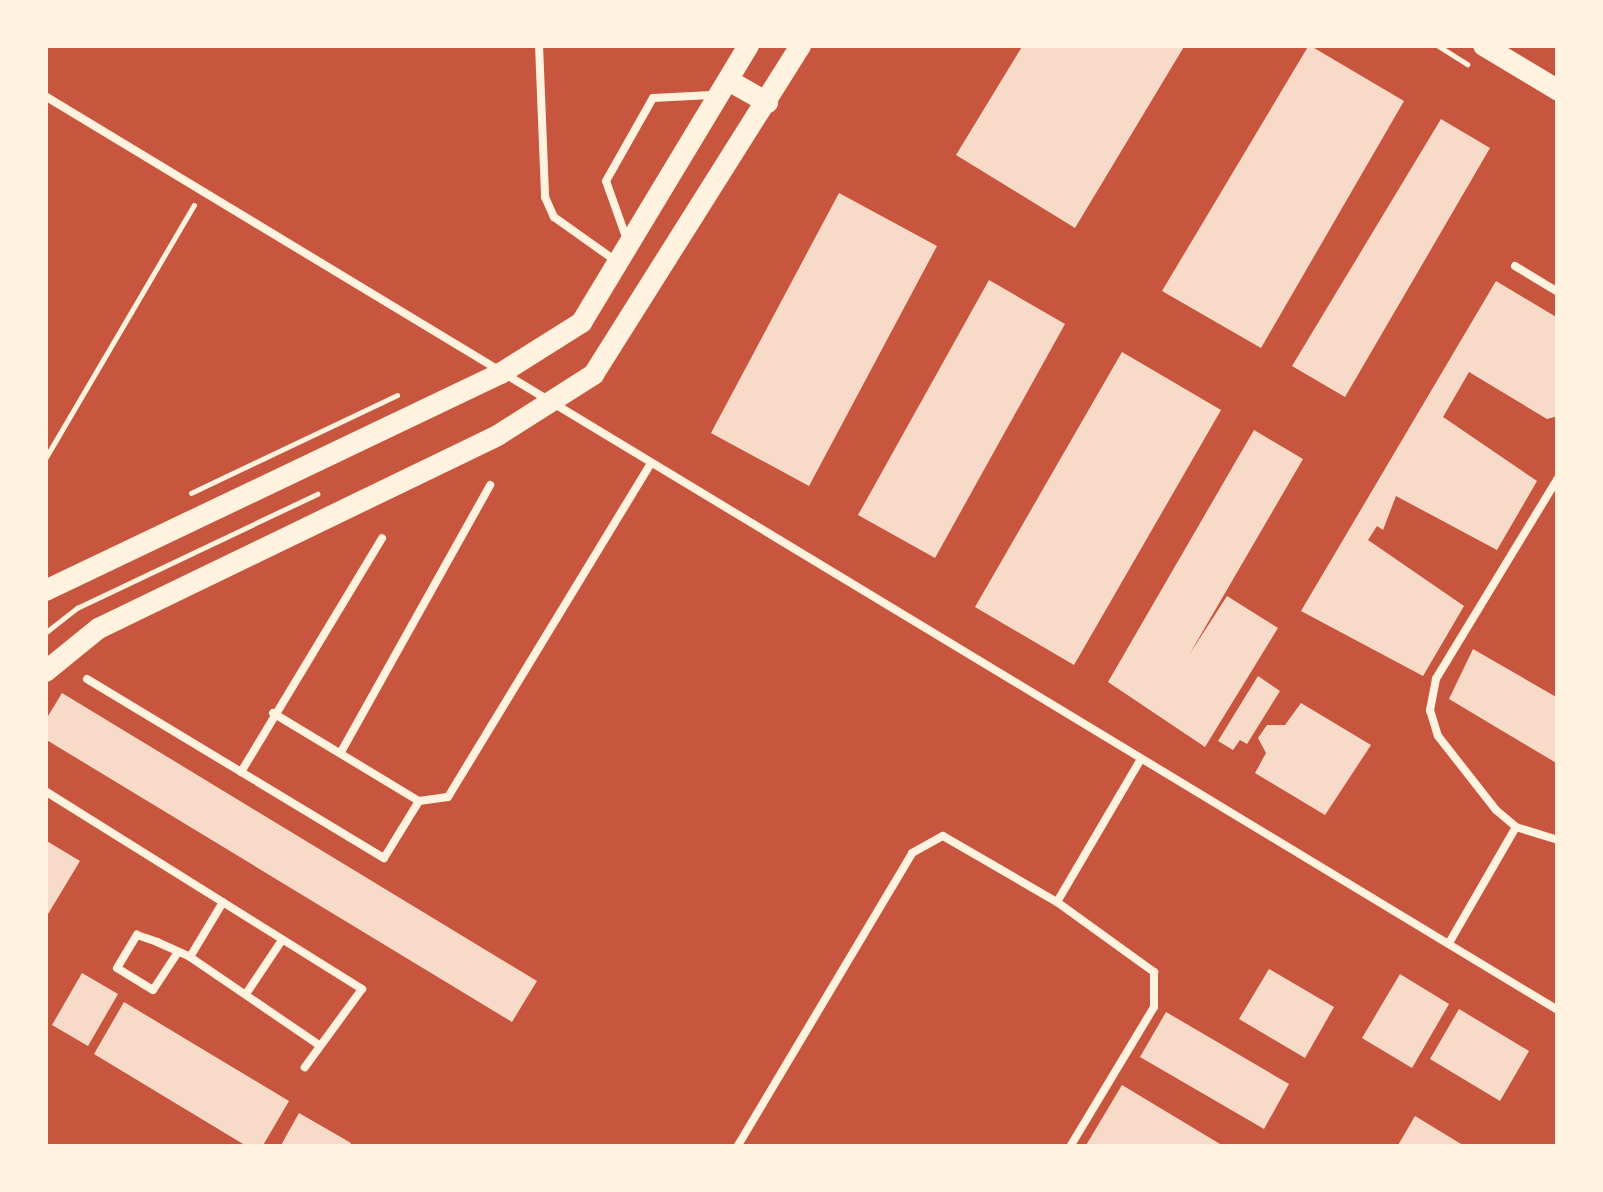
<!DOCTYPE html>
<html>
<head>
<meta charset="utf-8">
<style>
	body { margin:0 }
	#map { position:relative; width:1603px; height:1192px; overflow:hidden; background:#c8553d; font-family:"Titillium Web",sans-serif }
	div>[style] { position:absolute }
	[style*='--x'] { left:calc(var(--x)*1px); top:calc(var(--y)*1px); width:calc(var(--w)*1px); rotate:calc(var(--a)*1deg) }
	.building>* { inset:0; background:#f7dbc8 }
	.path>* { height:4.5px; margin:-2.25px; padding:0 2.25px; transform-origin:2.25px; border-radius:2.25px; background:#fff3e0 }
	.service>* { height:8px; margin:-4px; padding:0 4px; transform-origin:4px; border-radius:4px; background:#fff3e0 }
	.secondary>* { height:21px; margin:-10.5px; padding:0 10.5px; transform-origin:10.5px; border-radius:10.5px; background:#fff3e0 }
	span { translate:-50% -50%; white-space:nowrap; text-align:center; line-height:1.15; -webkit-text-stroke:12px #fff3e0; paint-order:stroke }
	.frame { position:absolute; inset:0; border:48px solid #fff3e0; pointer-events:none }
</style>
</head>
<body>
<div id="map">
	<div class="building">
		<i style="clip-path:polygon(1023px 45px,1185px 45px,1075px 228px,956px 155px)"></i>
		<i style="clip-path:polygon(1309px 45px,1404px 101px,1261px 348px,1162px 291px)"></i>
		<i style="clip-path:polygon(1441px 119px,1490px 148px,1345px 397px,1292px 366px)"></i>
		<i style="clip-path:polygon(839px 193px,937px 246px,809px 486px,711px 433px)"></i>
		<i style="clip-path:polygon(989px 280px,1065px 324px,935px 558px,858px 515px)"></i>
		<i style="clip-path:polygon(1496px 281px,1558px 318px,1558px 416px,1547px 419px,1469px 372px,1443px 417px,1537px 481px,1497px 550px,1396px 496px,1383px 530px,1377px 526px,1368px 540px,1464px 606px,1423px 676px,1301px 611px)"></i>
		<i style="clip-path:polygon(1122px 352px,1221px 410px,1074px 665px,975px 607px)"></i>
		<i style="clip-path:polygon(1254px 430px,1303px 459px,1189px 655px,1227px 596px,1278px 628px,1205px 747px,1108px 682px)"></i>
		<i style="clip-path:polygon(1473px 649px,1558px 698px,1558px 764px,1449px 699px)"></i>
		<i style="clip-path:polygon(1258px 676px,1280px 691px,1247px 744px,1240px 740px,1233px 750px,1218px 741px)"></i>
		<i style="clip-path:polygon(62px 693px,537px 981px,512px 1022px,45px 739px,45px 721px)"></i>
		<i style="clip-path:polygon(1301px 703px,1371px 745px,1325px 815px,1255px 773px,1266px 753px,1258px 738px,1267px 725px,1285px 725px)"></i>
		<i style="clip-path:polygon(45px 840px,80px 861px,45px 919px)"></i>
		<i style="clip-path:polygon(1269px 969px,1334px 1007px,1305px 1058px,1239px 1019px)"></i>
		<i style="clip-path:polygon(82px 973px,118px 994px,88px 1046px,52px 1025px)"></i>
		<i style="clip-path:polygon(1400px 974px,1449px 1004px,1412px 1068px,1362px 1038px)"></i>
		<i style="clip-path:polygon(124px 1002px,289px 1101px,262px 1147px,248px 1147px,94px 1054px)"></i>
		<i style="clip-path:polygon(1459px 1009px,1529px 1051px,1500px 1101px,1430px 1059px)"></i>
		<i style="clip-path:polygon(1166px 1012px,1289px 1084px,1264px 1129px,1140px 1057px)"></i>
		<i style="clip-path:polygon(1122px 1085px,1225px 1147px,1085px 1147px)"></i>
		<i style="clip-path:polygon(299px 1113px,351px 1143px,349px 1147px,280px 1147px)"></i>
		<i style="clip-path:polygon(1415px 1116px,1466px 1147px,1397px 1147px)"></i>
	</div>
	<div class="path">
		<i style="--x:1437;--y:45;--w:36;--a:32"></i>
		<i style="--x:45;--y:459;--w:294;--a:-59.6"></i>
		<i style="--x:191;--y:493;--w:228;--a:-25.4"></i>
		<i style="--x:45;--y:633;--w:41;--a:-38"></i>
		<i style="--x:77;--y:608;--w:266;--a:-25.4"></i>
	</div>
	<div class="service">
		<i style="--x:539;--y:45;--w:152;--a:87.7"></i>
		<i style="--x:545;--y:197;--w:22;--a:66"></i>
		<i style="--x:554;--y:217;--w:76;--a:35.4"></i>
		<i style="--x:45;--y:96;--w:1768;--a:31.14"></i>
		<i style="--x:626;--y:237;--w:59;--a:-109.7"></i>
		<i style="--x:606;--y:181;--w:95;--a:-60.5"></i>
		<i style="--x:653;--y:98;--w:58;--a:-3"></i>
		<i style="--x:1515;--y:266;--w:50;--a:31.2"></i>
		<i style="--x:1558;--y:478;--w:235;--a:121.3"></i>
		<i style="--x:1436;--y:679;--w:32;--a:101"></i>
		<i style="--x:1430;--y:710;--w:27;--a:73"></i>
		<i style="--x:1438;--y:736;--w:94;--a:51.9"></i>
		<i style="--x:1496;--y:810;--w:26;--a:40"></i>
		<i style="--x:1516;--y:827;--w:44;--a:17.2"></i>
		<i style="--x:87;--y:679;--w:347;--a:31.1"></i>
		<i style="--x:384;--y:858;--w:67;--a:-58.4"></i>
		<i style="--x:273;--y:713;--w:170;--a:31.1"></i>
		<i style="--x:419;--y:801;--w:29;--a:-8"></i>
		<i style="--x:448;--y:797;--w:389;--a:-58.7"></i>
		<i style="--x:341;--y:752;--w:306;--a:-60.8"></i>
		<i style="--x:241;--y:772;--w:273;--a:-58.9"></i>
		<i style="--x:45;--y:791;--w:374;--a:32"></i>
		<i style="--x:362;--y:989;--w:97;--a:126.2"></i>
		<i style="--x:1057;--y:902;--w:166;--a:-59.6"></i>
		<i style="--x:1449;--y:943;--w:134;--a:-60"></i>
		<i style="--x:178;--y:952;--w:45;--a:123.3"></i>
		<i style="--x:153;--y:990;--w:42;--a:-148.6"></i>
		<i style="--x:117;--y:968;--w:39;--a:-59"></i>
		<i style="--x:137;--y:935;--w:21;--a:19"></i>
		<i style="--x:157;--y:942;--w:36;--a:24"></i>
		<i style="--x:190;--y:957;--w:156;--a:34.3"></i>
		<i style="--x:190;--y:957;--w:64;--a:-59"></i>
		<i style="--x:246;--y:994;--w:65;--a:-56.3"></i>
		<i style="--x:737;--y:1147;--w:342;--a:-59.2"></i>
		<i style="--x:912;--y:853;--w:35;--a:-29"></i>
		<i style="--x:943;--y:836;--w:132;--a:30.1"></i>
		<i style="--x:1057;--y:902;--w:120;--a:35.8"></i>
		<i style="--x:1154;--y:972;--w:35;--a:90"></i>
		<i style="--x:1154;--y:1007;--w:163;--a:121"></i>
	</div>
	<div class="secondary">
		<i style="--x:1483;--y:45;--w:87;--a:31"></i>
		<i style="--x:728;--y:80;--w:45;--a:29.4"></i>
		<i style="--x:45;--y:590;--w:504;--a:-25.5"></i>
		<i style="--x:500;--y:373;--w:96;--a:-32.2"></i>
		<i style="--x:581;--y:322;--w:323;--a:-58.9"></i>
		<i style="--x:45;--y:671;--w:68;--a:-39.1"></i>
		<i style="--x:98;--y:628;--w:443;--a:-25.8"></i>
		<i style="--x:497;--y:435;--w:114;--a:-32.4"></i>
		<i style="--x:593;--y:374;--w:389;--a:-57.8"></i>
	</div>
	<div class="frame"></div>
</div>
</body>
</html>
